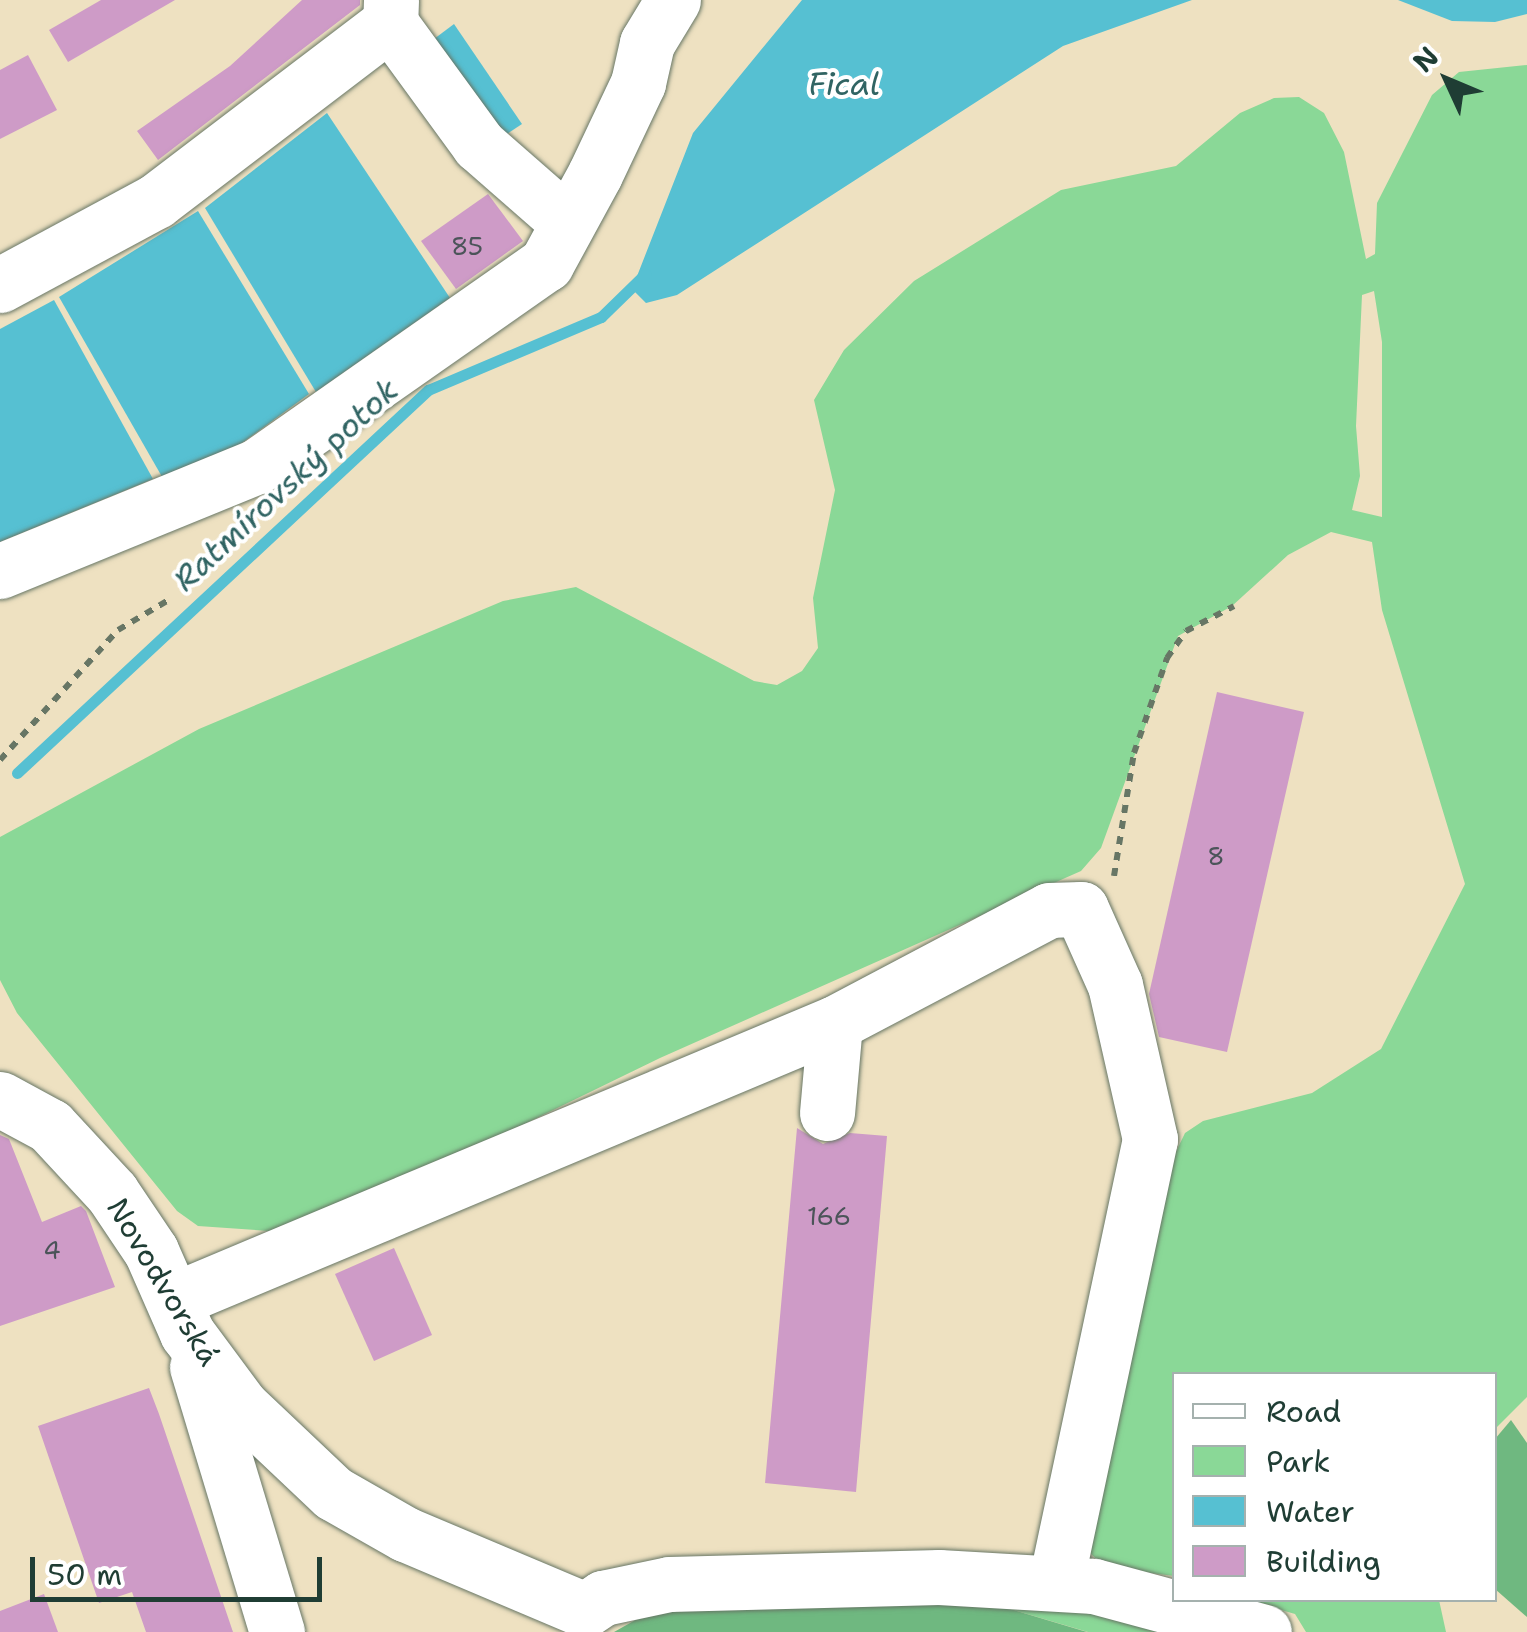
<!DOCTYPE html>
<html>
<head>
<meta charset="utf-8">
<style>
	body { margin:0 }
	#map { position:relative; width:1527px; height:1632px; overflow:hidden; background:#eee1c1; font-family:"Shantell Sans",sans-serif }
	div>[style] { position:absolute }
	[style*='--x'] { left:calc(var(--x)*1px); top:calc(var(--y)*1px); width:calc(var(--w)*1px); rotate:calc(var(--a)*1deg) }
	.green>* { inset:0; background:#8ad897 }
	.forest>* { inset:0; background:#6fb880 }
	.water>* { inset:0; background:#56c0d2 }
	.stream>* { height:11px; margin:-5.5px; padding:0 5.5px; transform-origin:5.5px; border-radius:5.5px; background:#56c0d2 }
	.building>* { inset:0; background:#ce9bc7 }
	.path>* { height:6px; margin-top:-3px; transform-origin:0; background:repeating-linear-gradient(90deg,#677665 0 8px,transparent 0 16px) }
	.roads { filter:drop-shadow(0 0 2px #677665) drop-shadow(0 0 2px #677665) }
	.minor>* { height:55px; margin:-27.5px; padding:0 27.5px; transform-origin:27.5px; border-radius:27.5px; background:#fff }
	span { translate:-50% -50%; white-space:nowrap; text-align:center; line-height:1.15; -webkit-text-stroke:8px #fff; paint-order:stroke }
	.number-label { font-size:25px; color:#4b5459 }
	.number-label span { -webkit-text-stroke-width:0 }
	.street-label { font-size:30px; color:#1f3d34 }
	.water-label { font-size:32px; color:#306463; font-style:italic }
	.legend { position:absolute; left:1172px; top:1372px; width:325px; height:230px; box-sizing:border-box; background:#fff; border:2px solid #a5b1ae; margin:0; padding:12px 18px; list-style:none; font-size:30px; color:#1f3d34 }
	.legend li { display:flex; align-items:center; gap:20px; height:50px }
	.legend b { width:50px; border:2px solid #a5b1ae }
	.north { position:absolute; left:1397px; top:30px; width:100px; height:100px; -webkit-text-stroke:8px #fff; paint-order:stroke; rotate:314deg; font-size:28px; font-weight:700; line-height:40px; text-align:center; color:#1f3d34 }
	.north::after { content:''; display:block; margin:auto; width:35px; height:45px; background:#1f3d34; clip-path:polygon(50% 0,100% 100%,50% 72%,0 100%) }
	.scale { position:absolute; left:30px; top:1557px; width:292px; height:45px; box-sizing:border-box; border:5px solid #1f3d34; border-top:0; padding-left:12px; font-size:30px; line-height:35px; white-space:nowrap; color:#1f3d34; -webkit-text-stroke:8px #fff; paint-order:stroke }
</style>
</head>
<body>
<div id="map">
	<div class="green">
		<i style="clip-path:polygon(evenodd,1527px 65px,1527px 1397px,1495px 1429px,1494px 1374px,1174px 1374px,1174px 1576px,1105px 1567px,1089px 1552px,1174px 1156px,1185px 1133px,1203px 1121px,1312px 1093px,1381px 1049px,1465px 884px,1382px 610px,1372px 542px,1331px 532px,1288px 555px,1232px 606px,1178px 636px,1101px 848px,1081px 871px,660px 1058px,344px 1212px,284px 1232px,198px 1226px,177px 1211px,17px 1013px,0 980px,0 837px,199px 729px,503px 601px,576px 587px,754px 681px,777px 685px,802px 671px,818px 648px,813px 598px,835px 490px,814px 400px,844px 350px,914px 281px,1061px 190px,1176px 166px,1240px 113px,1274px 98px,1299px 97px,1324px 113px,1344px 152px,1366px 259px,1375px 254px,1377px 203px,1432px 95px,1459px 72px,1527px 65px,1374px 291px,1382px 342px,1382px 517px,1352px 510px,1360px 476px,1356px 426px,1362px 295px,1374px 291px)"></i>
		<i style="clip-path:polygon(1246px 1600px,1439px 1600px,1446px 1632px,1306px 1632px,1295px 1614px)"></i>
		<i style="clip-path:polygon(1033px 1603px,1201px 1632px,1088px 1632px,997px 1605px)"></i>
	</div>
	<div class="forest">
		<i style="clip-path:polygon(1511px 1420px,1527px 1443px,1527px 1617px,1495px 1589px,1495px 1439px)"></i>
		<i style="clip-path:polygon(671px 1600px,997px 1605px,1087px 1632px,614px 1632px)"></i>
	</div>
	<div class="water">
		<i style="clip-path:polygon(802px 0,1192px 0,1063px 46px,677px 295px,646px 303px,632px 289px,693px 133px)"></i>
		<i style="clip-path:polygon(1398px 0,1527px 0,1527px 14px,1495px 22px,1452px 21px)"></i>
		<i style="clip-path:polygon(454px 24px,522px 124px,504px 136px,434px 39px)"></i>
		<i style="clip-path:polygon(327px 113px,450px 298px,316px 392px,205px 208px)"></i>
		<i style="clip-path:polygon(198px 211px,309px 394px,235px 448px,165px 482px,59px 297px)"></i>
		<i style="clip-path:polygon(54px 300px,153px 479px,0 542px,0 329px)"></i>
	</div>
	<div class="stream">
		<i style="--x:17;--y:773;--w:562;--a:-42.98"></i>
		<i style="--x:428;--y:390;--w:188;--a:-22.9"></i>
		<i style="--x:601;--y:317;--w:62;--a:-44.3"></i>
	</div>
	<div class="building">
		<i style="clip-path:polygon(101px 0,175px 0,68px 62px,49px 30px)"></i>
		<i style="clip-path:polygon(302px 0,360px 0,360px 5px,158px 160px,137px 131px,230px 66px)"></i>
		<i style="clip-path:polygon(28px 55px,57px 110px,0 139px,0 70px)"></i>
		<i style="clip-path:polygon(488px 194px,523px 241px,456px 289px,421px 241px)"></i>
		<i style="clip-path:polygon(1217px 692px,1304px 712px,1227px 1052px,1159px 1037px,1149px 994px)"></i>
		<i style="clip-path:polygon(797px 1128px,823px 1144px,850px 1133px,887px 1136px,856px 1492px,765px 1483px)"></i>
		<i style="clip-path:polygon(0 1135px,9px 1139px,42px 1222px,81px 1206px,86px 1211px,115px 1287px,0 1326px)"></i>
		<i style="clip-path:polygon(394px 1248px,432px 1335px,374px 1361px,335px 1274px)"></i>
		<i style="clip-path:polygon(149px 1388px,159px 1414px,233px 1632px,146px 1632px,132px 1592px,99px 1603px,38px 1426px)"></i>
		<i style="clip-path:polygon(44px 1594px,58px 1632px,0 1632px,0 1611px)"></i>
	</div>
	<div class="path">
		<i style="--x:0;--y:760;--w:176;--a:-47.8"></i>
		<i style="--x:118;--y:630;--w:63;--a:-30.7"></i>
		<i style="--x:1114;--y:876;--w:125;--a:-80.8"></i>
		<i style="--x:1134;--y:753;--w:101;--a:-70.8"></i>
		<i style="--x:1167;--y:658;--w:33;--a:-55"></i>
		<i style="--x:1186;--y:631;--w:54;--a:-27.5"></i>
	</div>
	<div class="roads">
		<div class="minor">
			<i style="--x:391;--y:0;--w:23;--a:92"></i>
			<i style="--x:390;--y:23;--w:151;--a:53.9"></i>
			<i style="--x:479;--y:145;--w:117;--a:41.2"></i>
			<i style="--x:0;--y:285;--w:177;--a:-28.3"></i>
			<i style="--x:156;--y:201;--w:294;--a:-37.3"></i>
			<i style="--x:0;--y:571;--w:278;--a:-22.2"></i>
			<i style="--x:257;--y:466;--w:353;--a:-35"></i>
			<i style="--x:546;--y:264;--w:102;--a:-61.4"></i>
			<i style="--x:595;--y:174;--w:101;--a:-64.7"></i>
			<i style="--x:638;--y:83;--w:41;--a:-77.3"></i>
			<i style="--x:647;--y:43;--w:50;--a:-58.8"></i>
			<i style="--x:0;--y:1099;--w:57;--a:28.4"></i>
			<i style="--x:50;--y:1126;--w:91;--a:47.2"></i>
			<i style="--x:112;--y:1193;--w:70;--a:56.1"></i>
			<i style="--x:151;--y:1251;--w:90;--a:66.3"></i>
			<i style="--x:187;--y:1333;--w:91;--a:53.5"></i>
			<i style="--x:241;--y:1406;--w:127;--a:43.4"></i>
			<i style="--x:333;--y:1493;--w:83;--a:29.7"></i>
			<i style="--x:405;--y:1534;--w:195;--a:22.9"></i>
			<i style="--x:585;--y:1610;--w:22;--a:-34"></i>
			<i style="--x:603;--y:1598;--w:67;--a:-12"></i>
			<i style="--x:669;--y:1584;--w:270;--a:-1.5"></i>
			<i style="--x:939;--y:1577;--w:155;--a:3.3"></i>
			<i style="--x:1094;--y:1586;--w:176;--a:15.1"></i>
			<i style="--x:827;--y:1113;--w:90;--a:-84.9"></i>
			<i style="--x:176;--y:1299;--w:714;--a:-22.72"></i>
			<i style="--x:835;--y:1023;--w:242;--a:-27.8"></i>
			<i style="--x:1049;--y:910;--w:32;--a:-2"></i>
			<i style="--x:1081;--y:909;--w:83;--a:65.9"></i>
			<i style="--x:1115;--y:985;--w:158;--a:77.2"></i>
			<i style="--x:1150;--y:1139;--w:454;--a:102"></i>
			<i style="--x:197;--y:1367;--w:277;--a:73.2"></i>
		</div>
	</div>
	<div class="number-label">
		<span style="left:467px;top:246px">85</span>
		<span style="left:1216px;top:856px">8</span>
		<span style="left:829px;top:1216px">166</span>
		<span style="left:52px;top:1250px">4</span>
	</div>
	<div class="street-label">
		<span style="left:163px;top:1282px;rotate:59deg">Novodvorská</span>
	</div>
	<div class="water-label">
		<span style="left:844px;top:84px">Fical</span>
		<span style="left:286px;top:485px;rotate:-43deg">Ratmírovský potok</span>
	</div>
	<ul class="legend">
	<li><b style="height:12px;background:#fff"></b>Road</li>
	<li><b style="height:28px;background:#8ad897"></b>Park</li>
	<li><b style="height:28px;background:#56c0d2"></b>Water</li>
	<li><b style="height:28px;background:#ce9bc7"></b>Building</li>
	</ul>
	<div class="north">N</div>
	<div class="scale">50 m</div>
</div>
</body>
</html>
